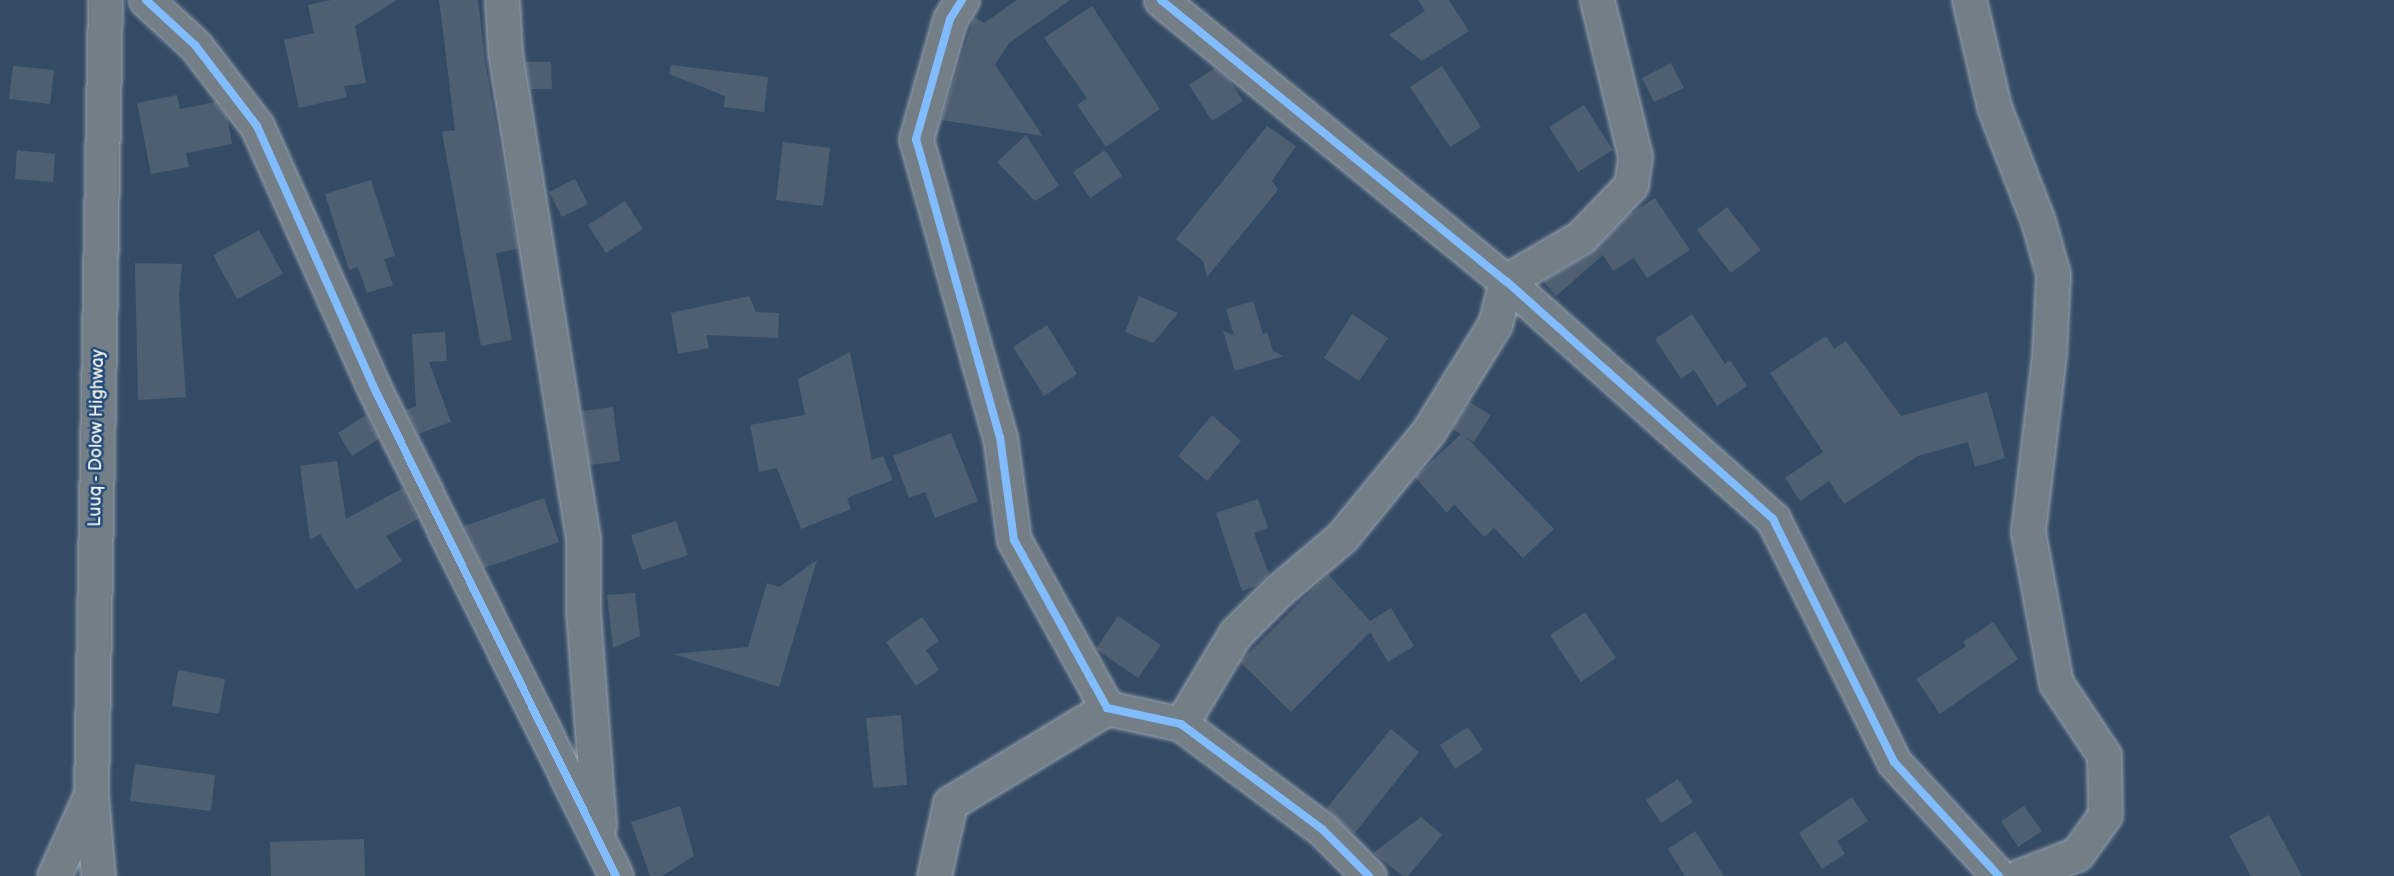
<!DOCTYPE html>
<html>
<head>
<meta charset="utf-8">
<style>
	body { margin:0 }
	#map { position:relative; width:2394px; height:876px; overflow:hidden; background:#344b65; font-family:"Balsamiq Sans",sans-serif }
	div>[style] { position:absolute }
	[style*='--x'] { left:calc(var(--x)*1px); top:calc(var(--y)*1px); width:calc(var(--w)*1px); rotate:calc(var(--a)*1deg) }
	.building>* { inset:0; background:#4e5f72 }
	.roads { filter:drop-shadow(0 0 2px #9ba5af) drop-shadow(0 0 2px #9ba5af) }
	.street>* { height:33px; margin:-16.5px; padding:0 16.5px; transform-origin:16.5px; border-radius:16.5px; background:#737e87 }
	.primary>* { height:33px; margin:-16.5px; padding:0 16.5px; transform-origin:16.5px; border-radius:16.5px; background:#737e87 }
	.cycleway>* { height:8px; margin:-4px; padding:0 4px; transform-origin:4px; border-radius:4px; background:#80bcff }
	span { translate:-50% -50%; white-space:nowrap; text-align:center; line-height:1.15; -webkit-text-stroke:5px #1f4a7a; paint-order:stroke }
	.street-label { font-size:18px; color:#f4f1e8 }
</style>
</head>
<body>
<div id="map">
	<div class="building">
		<i style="clip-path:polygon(331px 0,397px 0,355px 26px,366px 83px,344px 86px,347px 97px,299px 108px,284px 40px,314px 33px,308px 5px)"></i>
		<i style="clip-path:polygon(439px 0,478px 0,485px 62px,518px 249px,496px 253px,512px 340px,481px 346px,442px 132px,455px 130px)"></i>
		<i style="clip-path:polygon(1017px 0,1070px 0,1009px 43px,995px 65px,1043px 136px,941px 120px,974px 17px,984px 23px)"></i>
		<i style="clip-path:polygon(1418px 0,1449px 0,1469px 31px,1422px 61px,1389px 35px,1425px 11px)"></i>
		<i style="clip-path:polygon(1092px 6px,1160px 109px,1106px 147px,1077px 105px,1087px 98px,1044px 38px)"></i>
		<i style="clip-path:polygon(526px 62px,551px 62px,552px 89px,530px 89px)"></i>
		<i style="clip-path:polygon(1671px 63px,1684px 88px,1654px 102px,1642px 78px)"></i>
		<i style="clip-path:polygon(671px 65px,768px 77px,764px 112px,724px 107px,725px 96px,669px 74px)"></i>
		<i style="clip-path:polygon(13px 66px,54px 70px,50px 104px,9px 99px)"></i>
		<i style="clip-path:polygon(1442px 66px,1481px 127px,1450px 147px,1410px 87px)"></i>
		<i style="clip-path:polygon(1215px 68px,1229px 79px,1243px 101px,1212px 121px,1189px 85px)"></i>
		<i style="clip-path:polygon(177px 95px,180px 109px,215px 102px,227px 117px,232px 144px,186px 153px,189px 167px,151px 174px,137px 103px)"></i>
		<i style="clip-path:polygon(1584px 105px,1613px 150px,1578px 172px,1549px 127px)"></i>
		<i style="clip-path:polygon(1267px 126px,1296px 146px,1272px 181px,1278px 190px,1207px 277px,1203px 261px,1176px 239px)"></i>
		<i style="clip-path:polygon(1026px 135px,1059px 186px,1035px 201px,997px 162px)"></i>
		<i style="clip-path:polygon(783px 142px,830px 148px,823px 206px,776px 200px)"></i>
		<i style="clip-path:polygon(17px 150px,55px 154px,53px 182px,15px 179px)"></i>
		<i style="clip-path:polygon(1105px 150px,1122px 176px,1090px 198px,1073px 172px)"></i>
		<i style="clip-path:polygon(575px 179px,588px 204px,562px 217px,549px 192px)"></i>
		<i style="clip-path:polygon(371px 180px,395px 256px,384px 259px,393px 285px,367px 293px,358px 267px,349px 270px,325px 194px)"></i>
		<i style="clip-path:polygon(1655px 198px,1690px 250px,1647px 278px,1634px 258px,1613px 271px,1603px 255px,1556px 296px,1543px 281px,1591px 253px,1627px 216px)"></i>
		<i style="clip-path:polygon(625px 201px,643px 229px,606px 253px,588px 225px)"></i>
		<i style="clip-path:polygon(1727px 207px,1761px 250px,1731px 273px,1697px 230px)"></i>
		<i style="clip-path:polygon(259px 230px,283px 274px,237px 299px,213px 255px)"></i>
		<i style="clip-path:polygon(135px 263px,182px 264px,179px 297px,186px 397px,138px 400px)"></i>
		<i style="clip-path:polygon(749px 296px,756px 312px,779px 313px,778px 338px,706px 335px,709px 348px,678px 354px,671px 313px)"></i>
		<i style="clip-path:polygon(1139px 296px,1178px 313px,1153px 343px,1125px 332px)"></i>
		<i style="clip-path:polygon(1253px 301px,1263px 334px,1267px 332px,1273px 351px,1284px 356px,1235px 371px,1223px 331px,1234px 335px,1226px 309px)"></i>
		<i style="clip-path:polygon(1352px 314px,1388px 338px,1359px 381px,1324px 358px)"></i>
		<i style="clip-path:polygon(1692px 314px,1725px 364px,1730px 360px,1747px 386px,1717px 406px,1694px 370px,1681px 379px,1655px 339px)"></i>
		<i style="clip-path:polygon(1047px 325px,1077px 374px,1044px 396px,1013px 347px)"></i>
		<i style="clip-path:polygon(445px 332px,447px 361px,429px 362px,451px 422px,418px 434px,406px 410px,416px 406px,412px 334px)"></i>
		<i style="clip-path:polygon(1826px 336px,1834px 349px,1846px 341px,1901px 416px,1987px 392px,2005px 458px,1975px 467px,1968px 442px,1918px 456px,1844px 504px,1829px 481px,1800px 501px,1785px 478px,1823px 452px,1770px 373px)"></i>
		<i style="clip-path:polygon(850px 352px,872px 460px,883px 456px,893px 480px,847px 498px,851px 509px,801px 529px,777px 468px,759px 472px,750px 425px,805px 415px,798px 379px)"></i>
		<i style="clip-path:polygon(1469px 402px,1491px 415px,1474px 442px,1466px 437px,1554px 529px,1523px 558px,1494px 528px,1484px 537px,1454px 504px,1447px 513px,1415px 477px,1461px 434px,1452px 429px)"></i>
		<i style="clip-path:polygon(613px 407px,620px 461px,590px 465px,582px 411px)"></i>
		<i style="clip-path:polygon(366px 415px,379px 439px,352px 456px,338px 433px)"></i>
		<i style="clip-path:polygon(1212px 415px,1241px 441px,1207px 481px,1178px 456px)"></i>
		<i style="clip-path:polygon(951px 433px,978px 501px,935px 518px,925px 492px,909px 498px,893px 456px)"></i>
		<i style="clip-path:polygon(337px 461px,346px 519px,403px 488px,418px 519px,386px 536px,402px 561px,356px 590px,320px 534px,310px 540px,300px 466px)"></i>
		<i style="clip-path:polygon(544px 498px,559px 542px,484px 568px,464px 526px)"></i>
		<i style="clip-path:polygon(1258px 499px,1268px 528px,1254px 533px,1269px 574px,1256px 586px,1242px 591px,1216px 513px)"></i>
		<i style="clip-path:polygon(676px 521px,688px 555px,642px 570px,631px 535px)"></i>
		<i style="clip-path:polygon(817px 560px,779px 687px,673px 654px,748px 647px,767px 583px,779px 587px)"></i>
		<i style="clip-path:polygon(1328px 574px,1370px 621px,1391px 608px,1414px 646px,1388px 662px,1370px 632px,1291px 712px,1240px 662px)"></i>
		<i style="clip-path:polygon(635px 593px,640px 636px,613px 648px,607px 595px)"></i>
		<i style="clip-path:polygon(1585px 612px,1616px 658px,1581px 682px,1550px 635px)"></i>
		<i style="clip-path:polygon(1118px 616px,1161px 645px,1138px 678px,1096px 649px)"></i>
		<i style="clip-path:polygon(922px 617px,939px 641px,926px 650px,939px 670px,916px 686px,886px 642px)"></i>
		<i style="clip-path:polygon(1993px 622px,2018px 659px,1940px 714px,1916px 679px,1966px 646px,1963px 642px)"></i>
		<i style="clip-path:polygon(178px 670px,225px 679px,219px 714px,172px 706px)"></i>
		<i style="clip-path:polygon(901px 715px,907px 785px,873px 788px,866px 718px)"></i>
		<i style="clip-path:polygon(1468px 727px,1483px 750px,1455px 769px,1440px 745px)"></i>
		<i style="clip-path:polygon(1391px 729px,1419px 752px,1354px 834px,1326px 809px)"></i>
		<i style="clip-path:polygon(135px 764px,215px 775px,211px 811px,130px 801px)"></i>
		<i style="clip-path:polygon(1678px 779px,1693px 802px,1661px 823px,1646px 800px)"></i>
		<i style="clip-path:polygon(1852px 797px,1868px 821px,1837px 841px,1845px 854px,1822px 869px,1799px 833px)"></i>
		<i style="clip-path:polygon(680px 806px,694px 856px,662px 876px,650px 876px,631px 822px)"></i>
		<i style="clip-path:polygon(2024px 806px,2042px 831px,2018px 847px,2001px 821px)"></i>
		<i style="clip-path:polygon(2269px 815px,2302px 876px,2251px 876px,2229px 836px)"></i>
		<i style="clip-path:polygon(1421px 817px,1442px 835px,1408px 876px,1403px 876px,1373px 853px)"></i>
		<i style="clip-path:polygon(1695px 831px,1724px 876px,1685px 876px,1668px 849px)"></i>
		<i style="clip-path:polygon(364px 839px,365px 876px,271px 876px,270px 842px)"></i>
	</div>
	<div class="roads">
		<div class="street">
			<i style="--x:146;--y:0;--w:67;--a:42.6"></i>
			<i style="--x:195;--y:45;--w:102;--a:52.6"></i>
			<i style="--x:257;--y:126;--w:291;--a:65.9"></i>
			<i style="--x:376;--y:392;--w:540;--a:63.62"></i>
			<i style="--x:502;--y:0;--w:52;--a:86.7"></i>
			<i style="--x:505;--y:52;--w:492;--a:80.9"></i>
			<i style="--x:583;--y:538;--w:74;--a:90"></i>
			<i style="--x:583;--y:612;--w:214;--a:85.7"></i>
			<i style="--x:962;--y:0;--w:22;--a:122"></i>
			<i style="--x:950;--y:19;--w:125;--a:105.8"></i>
			<i style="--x:916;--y:139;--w:310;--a:74.3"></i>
			<i style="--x:1000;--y:437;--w:104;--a:82.3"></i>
			<i style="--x:1014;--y:540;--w:192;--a:61"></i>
			<i style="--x:1107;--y:708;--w:76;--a:12.2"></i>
			<i style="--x:1181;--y:724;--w:177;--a:36.7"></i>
			<i style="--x:1323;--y:830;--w:65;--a:45"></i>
			<i style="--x:1161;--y:0;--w:445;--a:39.2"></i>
			<i style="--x:1506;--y:281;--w:358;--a:41.7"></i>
			<i style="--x:1773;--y:519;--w:271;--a:63.5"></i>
			<i style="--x:1894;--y:762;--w:155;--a:47.4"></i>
			<i style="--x:1969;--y:0;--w:110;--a:76.8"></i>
			<i style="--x:1994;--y:107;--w:122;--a:68.9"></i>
			<i style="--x:2038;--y:221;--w:55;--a:74.2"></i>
			<i style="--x:2053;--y:274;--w:81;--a:92.8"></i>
			<i style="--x:2049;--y:355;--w:178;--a:96.8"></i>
			<i style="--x:2028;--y:532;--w:154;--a:79.5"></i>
			<i style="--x:2056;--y:683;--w:87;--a:56.3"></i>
			<i style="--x:2104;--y:755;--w:60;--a:89"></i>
			<i style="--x:2105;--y:815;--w:48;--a:125.7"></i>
			<i style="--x:2077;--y:854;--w:61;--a:158.9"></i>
			<i style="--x:1181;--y:724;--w:105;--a:-59"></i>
			<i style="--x:1235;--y:634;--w:61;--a:-45"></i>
			<i style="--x:1278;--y:591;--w:84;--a:-40.2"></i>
			<i style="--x:1342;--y:537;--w:136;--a:-50.7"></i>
			<i style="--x:1428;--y:432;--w:127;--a:-58.2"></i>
			<i style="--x:1495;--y:324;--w:44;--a:-75.7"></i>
			<i style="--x:1506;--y:281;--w:87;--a:-30.4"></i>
			<i style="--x:1581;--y:237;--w:72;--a:-46.1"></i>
			<i style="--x:1631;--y:185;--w:29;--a:-82"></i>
			<i style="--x:1635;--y:156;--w:161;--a:-103.7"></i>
			<i style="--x:54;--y:876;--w:90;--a:-65.7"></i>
			<i style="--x:934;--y:876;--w:75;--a:-77.6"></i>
			<i style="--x:950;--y:803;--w:184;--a:-31.2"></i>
		</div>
		<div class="primary">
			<i style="--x:98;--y:876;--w:82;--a:-94.9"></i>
			<i style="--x:91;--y:794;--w:794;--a:-88.99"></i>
		</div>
	</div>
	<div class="cycleway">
		<i style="--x:146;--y:0;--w:67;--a:42.6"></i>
		<i style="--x:195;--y:45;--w:102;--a:52.6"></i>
		<i style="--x:257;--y:126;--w:291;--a:65.9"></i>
		<i style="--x:376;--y:392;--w:540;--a:63.62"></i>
		<i style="--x:962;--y:0;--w:22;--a:122"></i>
		<i style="--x:950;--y:19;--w:125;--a:105.8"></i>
		<i style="--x:916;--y:139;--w:310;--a:74.3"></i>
		<i style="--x:1000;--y:437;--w:104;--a:82.3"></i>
		<i style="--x:1014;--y:540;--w:192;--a:61"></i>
		<i style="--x:1107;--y:708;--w:76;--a:12.2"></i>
		<i style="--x:1181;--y:724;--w:177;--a:36.7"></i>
		<i style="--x:1323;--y:830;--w:65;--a:45"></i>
		<i style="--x:1161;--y:0;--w:445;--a:39.2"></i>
		<i style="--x:1506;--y:281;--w:358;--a:41.7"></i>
		<i style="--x:1773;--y:519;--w:271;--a:63.5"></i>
		<i style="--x:1894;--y:762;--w:155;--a:47.4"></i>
	</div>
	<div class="street-label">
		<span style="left:97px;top:438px;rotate:-89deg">Luuq - Dolow Highway</span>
	</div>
</div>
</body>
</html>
